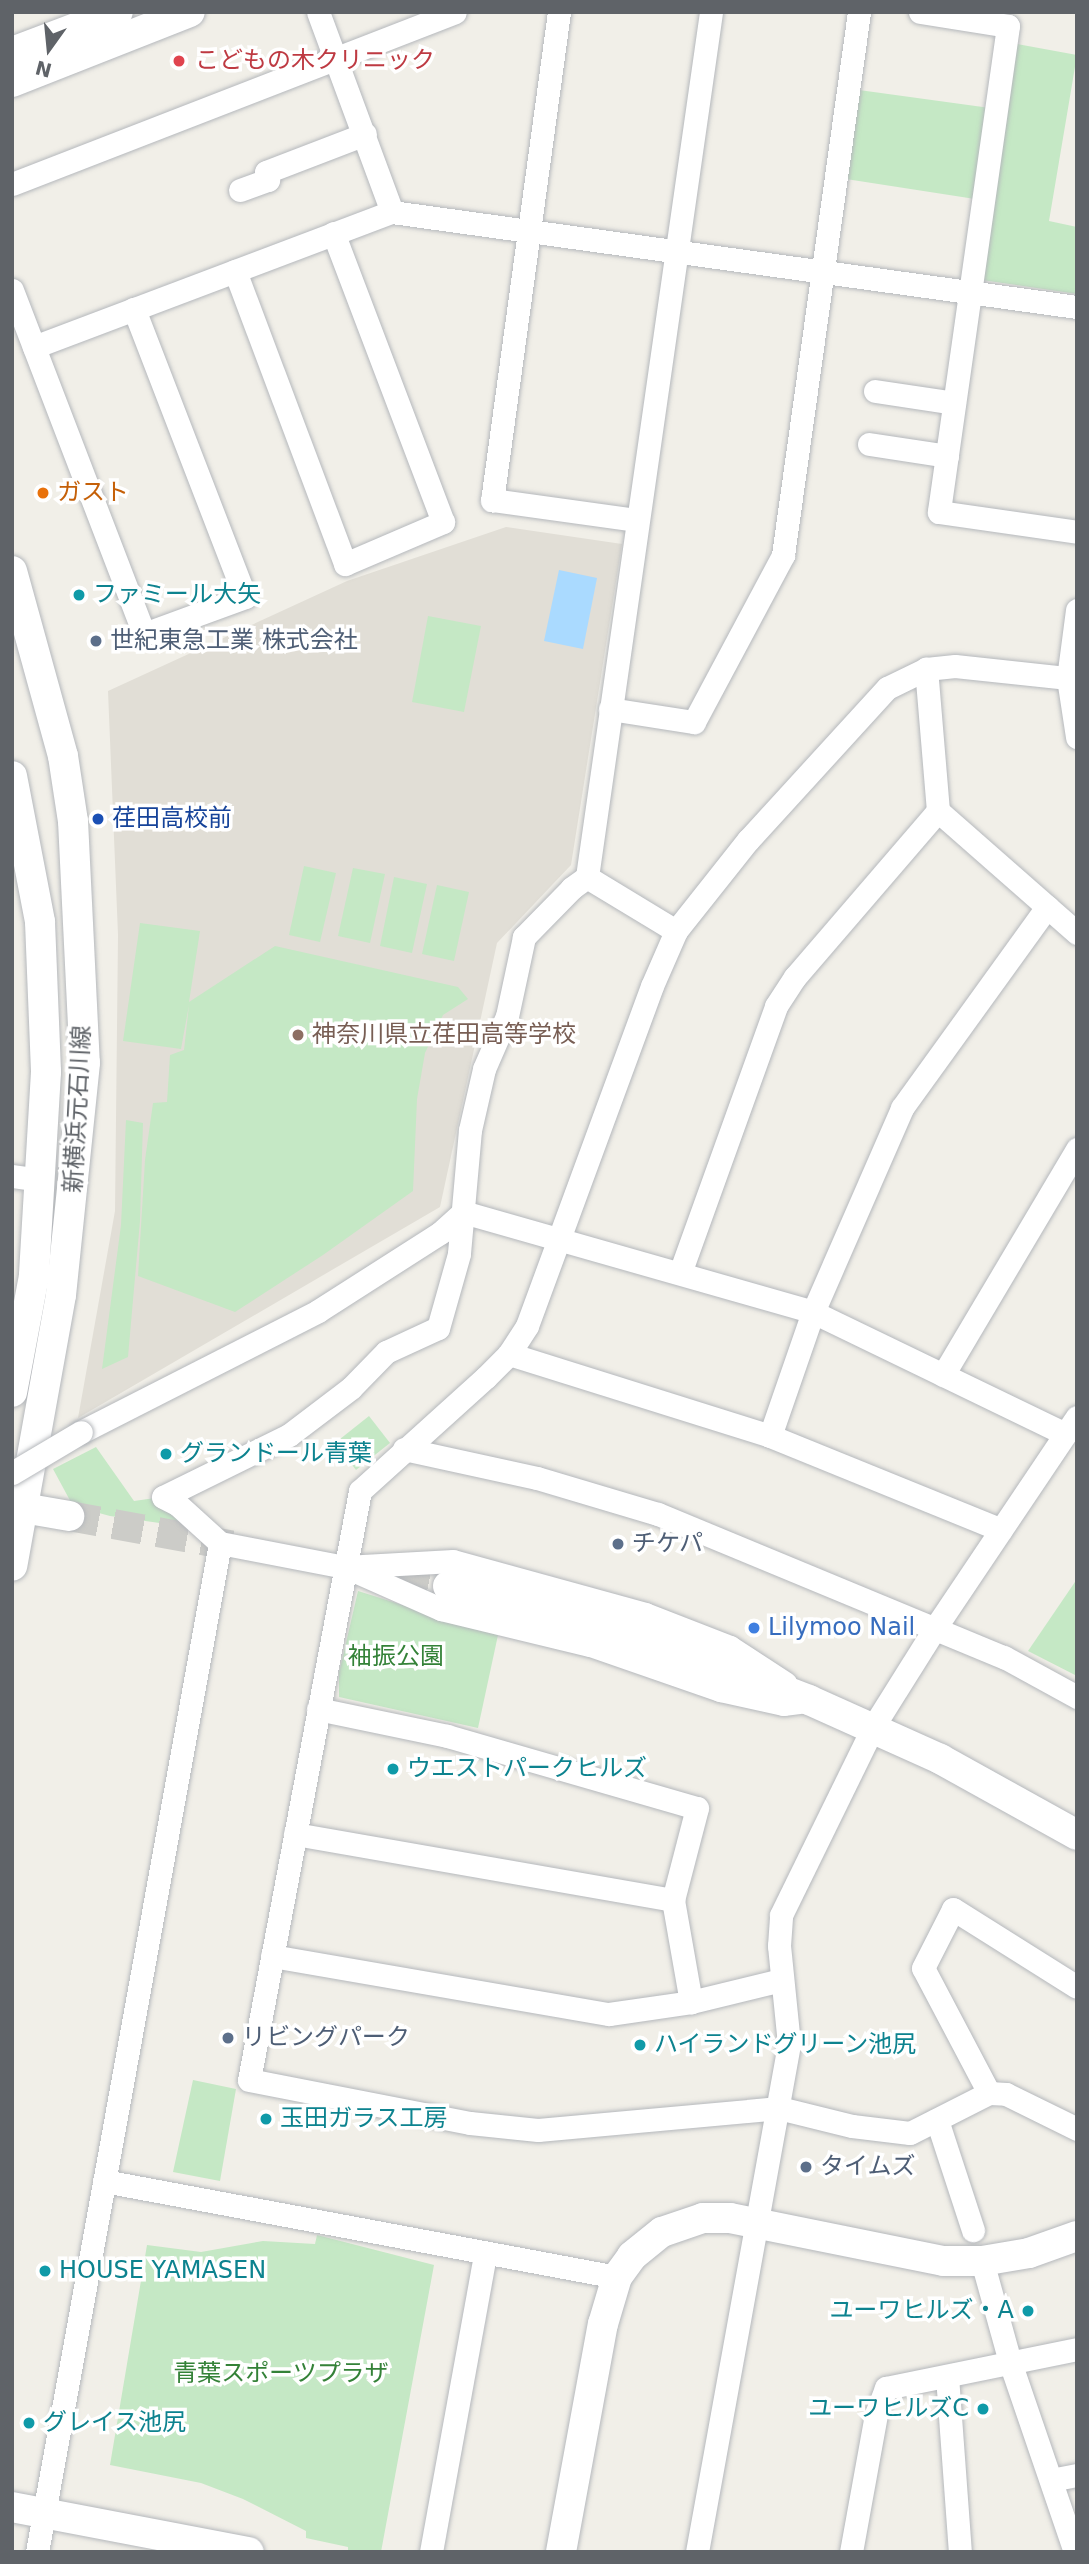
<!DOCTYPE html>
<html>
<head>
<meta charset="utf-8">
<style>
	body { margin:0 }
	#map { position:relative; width:1089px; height:2564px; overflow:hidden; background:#f1efe8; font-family:"DejaVu Sans","Noto Sans JP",sans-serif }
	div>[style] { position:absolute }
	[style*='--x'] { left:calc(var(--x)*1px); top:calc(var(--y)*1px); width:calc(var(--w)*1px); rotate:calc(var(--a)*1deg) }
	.education>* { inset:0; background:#e1ded6 }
	.green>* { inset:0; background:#c5e8c5 }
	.water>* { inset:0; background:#aadaff }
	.tertiary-tunnel>* { height:30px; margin-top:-15px; transform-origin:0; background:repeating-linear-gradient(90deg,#ccccc8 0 30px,transparent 0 45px) }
	.roads { filter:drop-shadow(0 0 2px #b5b8bc) drop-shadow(0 0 2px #b5b8bc) }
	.minor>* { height:23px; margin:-11.5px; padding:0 11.5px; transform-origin:11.5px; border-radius:11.5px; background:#fff }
	.tertiary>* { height:30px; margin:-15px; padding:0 15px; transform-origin:15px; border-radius:15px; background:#fff }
	.bridges { filter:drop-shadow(0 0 2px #b5b8bc) drop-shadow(0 0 2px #b5b8bc) }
	.minor-bridge>* { height:23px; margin:-11.5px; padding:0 11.5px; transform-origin:11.5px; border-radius:11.5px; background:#fff }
	.dots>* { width:19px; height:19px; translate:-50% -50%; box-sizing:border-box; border:4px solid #fff; border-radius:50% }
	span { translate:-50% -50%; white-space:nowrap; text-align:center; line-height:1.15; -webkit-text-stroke:7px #fff; paint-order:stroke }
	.health-label { font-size:24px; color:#be3a42 }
	.left { translate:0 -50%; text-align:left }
	.food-label { font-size:24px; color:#c56008 }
	.culture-label { font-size:24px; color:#0d838f }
	.right { translate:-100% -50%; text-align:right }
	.service-label { font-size:24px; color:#4e5e75 }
	.transit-label { font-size:24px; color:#164399 }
	.education-label { font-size:24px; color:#785e54 }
	.street-label { font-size:24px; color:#5f6368 }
	.shop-label { font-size:24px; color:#366cbe }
	.park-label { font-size:24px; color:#348238 }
	.frame { position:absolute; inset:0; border:14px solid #5f6368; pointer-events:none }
	.north { position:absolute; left:14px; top:14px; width:70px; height:70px; -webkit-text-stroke:5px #fff; paint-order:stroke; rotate:195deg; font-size:19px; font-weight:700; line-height:28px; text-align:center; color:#5f6368 }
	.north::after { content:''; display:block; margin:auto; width:24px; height:32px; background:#5f6368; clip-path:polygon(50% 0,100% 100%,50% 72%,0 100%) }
</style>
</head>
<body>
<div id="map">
	<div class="education">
		<i style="clip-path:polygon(506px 527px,622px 544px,571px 865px,497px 943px,440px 1207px,78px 1418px,115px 1211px,118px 935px,108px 691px,347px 581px)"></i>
	</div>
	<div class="green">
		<i style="clip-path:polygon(1017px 44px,1077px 55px,1049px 221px,1077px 227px,1077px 294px,982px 280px)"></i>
		<i style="clip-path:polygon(859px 90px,990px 108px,975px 199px,846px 179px)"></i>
		<i style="clip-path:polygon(428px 616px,481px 626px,464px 712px,412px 702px)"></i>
		<i style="clip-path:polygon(304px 866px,336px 873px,320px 942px,289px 935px)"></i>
		<i style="clip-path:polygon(353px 868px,385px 874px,370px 943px,338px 936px)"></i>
		<i style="clip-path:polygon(394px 877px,427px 884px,412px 953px,380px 946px)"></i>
		<i style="clip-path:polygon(437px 885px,469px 892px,454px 961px,422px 954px)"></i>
		<i style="clip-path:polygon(140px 923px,200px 931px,189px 1002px,275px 946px,458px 987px,468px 999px,443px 1015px,425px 1053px,417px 1099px,413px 1191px,323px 1255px,235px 1312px,138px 1276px,145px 1160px,153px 1103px,167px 1102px,170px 1055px,184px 1050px,189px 1005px,181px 1049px,123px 1041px)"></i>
		<i style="clip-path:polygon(126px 1120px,143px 1123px,140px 1221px,128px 1357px,102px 1369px,121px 1225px)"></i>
		<i style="clip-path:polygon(369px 1416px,390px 1443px,356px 1470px,335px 1443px)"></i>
		<i style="clip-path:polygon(96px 1447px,134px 1501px,162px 1497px,195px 1528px,110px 1516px,73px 1506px,53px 1469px)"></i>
		<i style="clip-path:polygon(1077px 1579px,1077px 1676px,1028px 1651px)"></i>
		<i style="clip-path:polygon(358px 1591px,498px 1635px,478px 1728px,339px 1697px,339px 1673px)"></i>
		<i style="clip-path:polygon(193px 2080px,236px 2089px,220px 2181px,173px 2172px)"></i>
		<i style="clip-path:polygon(317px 2235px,434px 2265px,381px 2552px,348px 2551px,348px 2547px,306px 2538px,306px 2531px,243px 2499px,201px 2483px,110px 2465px,147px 2245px,201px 2252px,263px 2241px,315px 2244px)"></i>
	</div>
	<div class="water">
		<i style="clip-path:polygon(559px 570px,597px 578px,583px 649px,544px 641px)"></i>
	</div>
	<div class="tertiary-tunnel">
		<i style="--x:69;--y:1516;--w:174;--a:10.3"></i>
		<i style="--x:355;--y:1569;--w:95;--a:10.4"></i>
	</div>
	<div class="roads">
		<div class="minor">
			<i style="--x:318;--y:12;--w:213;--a:69.7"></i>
			<i style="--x:559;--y:12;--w:493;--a:97.8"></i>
			<i style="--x:492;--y:500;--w:146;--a:7.9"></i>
			<i style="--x:920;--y:12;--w:89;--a:9"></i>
			<i style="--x:1008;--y:26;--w:491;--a:98.1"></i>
			<i style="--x:939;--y:512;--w:139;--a:8.2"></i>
			<i style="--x:12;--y:184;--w:475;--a:-21.2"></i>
			<i style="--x:240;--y:190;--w:30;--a:-20"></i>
			<i style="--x:268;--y:180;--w:8;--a:-104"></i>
			<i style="--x:266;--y:172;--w:106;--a:-21"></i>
			<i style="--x:235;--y:271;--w:313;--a:69.4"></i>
			<i style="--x:345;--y:564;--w:107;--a:-23.2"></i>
			<i style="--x:443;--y:522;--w:309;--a:-110.8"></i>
			<i style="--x:12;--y:290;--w:368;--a:69"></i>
			<i style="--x:144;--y:634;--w:108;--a:-20.1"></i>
			<i style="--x:245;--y:597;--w:309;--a:-111.1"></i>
			<i style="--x:34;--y:347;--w:383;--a:-20.7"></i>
			<i style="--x:392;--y:212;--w:692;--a:7.9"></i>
			<i style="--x:875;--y:391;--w:80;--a:8.6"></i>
			<i style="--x:869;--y:444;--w:79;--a:8.7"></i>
			<i style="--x:1077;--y:610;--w:69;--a:97.5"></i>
			<i style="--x:1068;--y:678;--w:60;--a:81.3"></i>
			<i style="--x:926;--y:669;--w:29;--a:-6"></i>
			<i style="--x:955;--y:666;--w:114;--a:6.1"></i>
			<i style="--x:610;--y:709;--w:85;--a:8.8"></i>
			<i style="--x:694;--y:722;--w:189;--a:-61.9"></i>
			<i style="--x:783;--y:555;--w:548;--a:-82.03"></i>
			<i style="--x:587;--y:877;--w:19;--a:144"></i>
			<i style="--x:572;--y:888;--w:69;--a:134.4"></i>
			<i style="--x:524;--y:937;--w:81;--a:102.1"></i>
			<i style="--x:507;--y:1016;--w:58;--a:113.5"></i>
			<i style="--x:484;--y:1069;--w:63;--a:102.9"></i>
			<i style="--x:470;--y:1130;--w:124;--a:95.1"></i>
			<i style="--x:459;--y:1254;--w:77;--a:105.8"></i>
			<i style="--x:438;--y:1328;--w:57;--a:155.2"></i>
			<i style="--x:386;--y:1352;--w:50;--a:134.2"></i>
			<i style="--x:351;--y:1388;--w:78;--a:142.8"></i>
			<i style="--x:289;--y:1435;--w:140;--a:153.8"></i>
			<i style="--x:163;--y:1497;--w:16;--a:27"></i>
			<i style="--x:177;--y:1504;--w:58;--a:42.2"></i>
			<i style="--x:220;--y:1543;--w:127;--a:10.9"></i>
			<i style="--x:345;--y:1567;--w:108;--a:-3.2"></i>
			<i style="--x:453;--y:1561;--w:199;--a:15.4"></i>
			<i style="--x:645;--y:1614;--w:91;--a:21.2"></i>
			<i style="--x:730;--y:1647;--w:66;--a:33.2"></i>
			<i style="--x:676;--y:931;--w:104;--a:-148.8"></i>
			<i style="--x:587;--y:877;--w:874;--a:-81.84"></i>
			<i style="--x:1077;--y:933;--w:185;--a:-138.7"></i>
			<i style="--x:938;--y:811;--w:143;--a:-94.8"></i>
			<i style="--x:926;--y:669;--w:43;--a:154"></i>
			<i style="--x:887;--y:688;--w:206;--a:132.4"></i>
			<i style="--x:748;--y:840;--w:116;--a:128.4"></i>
			<i style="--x:676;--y:931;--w:60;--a:113.6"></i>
			<i style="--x:652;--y:986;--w:362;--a:110.2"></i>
			<i style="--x:527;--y:1326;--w:33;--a:123"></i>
			<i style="--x:509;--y:1354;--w:33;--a:135"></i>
			<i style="--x:486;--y:1377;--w:170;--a:137.9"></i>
			<i style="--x:360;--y:1491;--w:599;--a:100.67"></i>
			<i style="--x:249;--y:2080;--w:225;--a:11"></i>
			<i style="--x:470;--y:2123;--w:68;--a:5.9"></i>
			<i style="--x:538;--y:2130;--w:242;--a:-5.2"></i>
			<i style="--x:779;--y:2108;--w:75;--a:13.9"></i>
			<i style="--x:852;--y:2126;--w:58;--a:6.9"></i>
			<i style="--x:910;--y:2133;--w:89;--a:-26.9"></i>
			<i style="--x:989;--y:2093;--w:17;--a:3"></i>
			<i style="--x:1006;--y:2094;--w:79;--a:26.2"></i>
			<i style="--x:12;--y:1176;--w:29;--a:8"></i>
			<i style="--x:680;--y:1273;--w:284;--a:-70.2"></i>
			<i style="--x:776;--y:1006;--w:35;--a:-57"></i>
			<i style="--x:795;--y:977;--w:219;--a:-49.3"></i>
			<i style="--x:509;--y:1354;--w:274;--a:17.4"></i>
			<i style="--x:770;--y:1436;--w:249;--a:22.1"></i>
			<i style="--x:943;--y:1375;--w:263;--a:-59.3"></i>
			<i style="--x:81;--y:1432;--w:266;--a:-27"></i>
			<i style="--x:318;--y:1311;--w:145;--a:-32.6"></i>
			<i style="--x:440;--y:1233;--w:31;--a:-42"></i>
			<i style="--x:463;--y:1212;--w:364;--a:15.9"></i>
			<i style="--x:813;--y:1312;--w:280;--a:25.8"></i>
			<i style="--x:770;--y:1436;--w:131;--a:-70.9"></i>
			<i style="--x:813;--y:1312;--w:223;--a:-66.4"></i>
			<i style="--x:902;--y:1108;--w:248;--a:-54.2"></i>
			<i style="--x:404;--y:1449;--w:136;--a:12.3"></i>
			<i style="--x:537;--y:1478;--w:126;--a:16.6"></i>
			<i style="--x:658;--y:1514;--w:374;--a:22.5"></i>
			<i style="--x:1004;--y:1657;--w:83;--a:28.7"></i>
			<i style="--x:348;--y:1568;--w:102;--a:23.8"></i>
			<i style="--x:441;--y:1609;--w:153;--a:13.6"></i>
			<i style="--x:590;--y:1645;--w:138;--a:19.1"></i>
			<i style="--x:720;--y:1690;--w:65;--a:12.5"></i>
			<i style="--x:783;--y:1704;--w:16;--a:-7"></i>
			<i style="--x:318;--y:1709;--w:132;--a:11.8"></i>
			<i style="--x:447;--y:1736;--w:260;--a:16.1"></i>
			<i style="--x:697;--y:1808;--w:95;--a:104.6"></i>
			<i style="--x:673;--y:1900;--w:104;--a:80"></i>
			<i style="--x:295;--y:1834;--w:384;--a:9.9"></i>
			<i style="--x:272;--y:1956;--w:342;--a:9.8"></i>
			<i style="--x:609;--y:2014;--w:83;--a:-8.3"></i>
			<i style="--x:691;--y:2002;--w:93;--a:-13.7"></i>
			<i style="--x:989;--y:2093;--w:141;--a:-117.8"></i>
			<i style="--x:923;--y:1968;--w:66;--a:-63"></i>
			<i style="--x:953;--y:1909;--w:146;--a:32.2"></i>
			<i style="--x:937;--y:2120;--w:116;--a:71.9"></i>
			<i style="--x:104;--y:2181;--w:522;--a:10.6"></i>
			<i style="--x:982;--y:2261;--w:105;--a:74.5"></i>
			<i style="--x:1010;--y:2362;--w:201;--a:71.1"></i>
			<i style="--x:947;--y:2376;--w:176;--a:85.8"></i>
			<i style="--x:1051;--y:2480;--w:26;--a:-11"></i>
			<i style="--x:37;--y:2552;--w:1025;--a:-79.72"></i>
			<i style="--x:431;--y:2552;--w:303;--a:-79.7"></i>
			<i style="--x:697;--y:2552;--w:516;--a:-79.73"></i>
			<i style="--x:789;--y:2044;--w:99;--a:-95.8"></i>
			<i style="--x:779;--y:1946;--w:31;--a:-86"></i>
			<i style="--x:781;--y:1915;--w:209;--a:-63.9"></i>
			<i style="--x:873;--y:1727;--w:117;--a:-57.9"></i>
			<i style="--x:935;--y:1628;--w:254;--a:-56.1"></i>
			<i style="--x:851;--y:2552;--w:140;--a:-79.7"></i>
			<i style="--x:876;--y:2414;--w:28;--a:-69"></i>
			<i style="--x:886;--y:2388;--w:195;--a:-11.5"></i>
		</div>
		<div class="tertiary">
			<i style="--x:12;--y:52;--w:113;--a:-20.7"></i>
			<i style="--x:12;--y:82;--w:191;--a:-21.5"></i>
			<i style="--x:12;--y:571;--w:192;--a:74.6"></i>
			<i style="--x:63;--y:756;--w:66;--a:81.3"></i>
			<i style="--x:73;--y:821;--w:242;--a:87.2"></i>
			<i style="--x:85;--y:1063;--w:233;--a:95.9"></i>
			<i style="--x:61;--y:1295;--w:275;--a:100.2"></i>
			<i style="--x:12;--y:776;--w:149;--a:79.1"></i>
			<i style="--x:40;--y:922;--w:150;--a:87.7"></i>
			<i style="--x:46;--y:1072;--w:204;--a:93.4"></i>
			<i style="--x:34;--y:1276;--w:118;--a:100.7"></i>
			<i style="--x:23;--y:1508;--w:47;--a:9.9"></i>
			<i style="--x:448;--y:1586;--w:95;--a:14"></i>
			<i style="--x:540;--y:1609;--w:159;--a:16.8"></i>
			<i style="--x:692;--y:1655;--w:125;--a:21"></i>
			<i style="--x:809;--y:1700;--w:144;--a:24.2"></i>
			<i style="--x:940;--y:1759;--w:157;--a:29"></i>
			<i style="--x:12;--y:2507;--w:241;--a:10.8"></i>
			<i style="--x:561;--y:2552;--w:232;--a:-79.6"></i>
			<i style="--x:603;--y:2324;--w:49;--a:-73.4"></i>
			<i style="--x:617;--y:2277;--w:26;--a:-54"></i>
			<i style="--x:632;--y:2256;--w:38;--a:-39"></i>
			<i style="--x:662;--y:2232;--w:43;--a:-18.9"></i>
			<i style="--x:703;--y:2218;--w:27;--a:0"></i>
			<i style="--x:730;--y:2218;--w:217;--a:11.4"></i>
			<i style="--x:943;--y:2261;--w:39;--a:0"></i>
			<i style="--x:982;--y:2261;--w:48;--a:-9.7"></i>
			<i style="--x:1029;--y:2253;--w:51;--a:-19.5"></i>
		</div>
	</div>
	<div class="bridges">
		<div class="minor-bridge">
			<i style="--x:12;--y:1473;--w:80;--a:-30.7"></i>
		</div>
	</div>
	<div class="dots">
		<i style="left:179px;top:61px;background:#e0444e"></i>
		<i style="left:43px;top:493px;background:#e8710a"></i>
		<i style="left:79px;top:595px;background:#0f9aa8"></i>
		<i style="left:96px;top:641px;background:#5c6f8a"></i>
		<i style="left:98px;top:819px;background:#1a4fb4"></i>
		<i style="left:298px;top:1035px;background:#8d6e63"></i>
		<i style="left:166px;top:1454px;background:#0f9aa8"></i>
		<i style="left:618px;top:1544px;background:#5c6f8a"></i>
		<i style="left:754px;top:1628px;background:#3f7fe0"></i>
		<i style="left:393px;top:1769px;background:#0f9aa8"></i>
		<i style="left:228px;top:2038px;background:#5c6f8a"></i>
		<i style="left:640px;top:2045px;background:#0f9aa8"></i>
		<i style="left:266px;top:2119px;background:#0f9aa8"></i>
		<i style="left:806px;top:2167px;background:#5c6f8a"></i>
		<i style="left:45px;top:2271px;background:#0f9aa8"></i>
		<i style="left:1028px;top:2311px;background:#0f9aa8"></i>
		<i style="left:983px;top:2409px;background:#0f9aa8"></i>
		<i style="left:29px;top:2423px;background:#0f9aa8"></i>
	</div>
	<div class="health-label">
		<span class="left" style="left:195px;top:61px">こどもの木クリニック</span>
	</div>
	<div class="food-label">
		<span class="left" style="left:57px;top:493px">ガスト</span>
	</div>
	<div class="culture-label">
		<span class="left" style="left:93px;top:595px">ファミール大矢</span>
		<span class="left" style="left:180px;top:1454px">グランドール青葉</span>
		<span class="left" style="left:407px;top:1769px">ウエストパークヒルズ</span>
		<span class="left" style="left:654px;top:2045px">ハイランドグリーン池尻</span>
		<span class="left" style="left:280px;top:2119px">玉田ガラス工房</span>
		<span class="left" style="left:59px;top:2271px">HOUSE YAMASEN</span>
		<span class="right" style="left:1014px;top:2311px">ユーワヒルズ・A</span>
		<span class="right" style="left:969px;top:2409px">ユーワヒルズC</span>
		<span class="left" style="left:43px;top:2423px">グレイス池尻</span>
	</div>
	<div class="service-label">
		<span class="left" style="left:110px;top:641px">世紀東急工業 株式会社</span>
		<span class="left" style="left:632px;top:1544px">チケパ</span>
		<span class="left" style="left:242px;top:2038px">リビングパーク</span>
		<span class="left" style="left:820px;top:2167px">タイムズ</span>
	</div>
	<div class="transit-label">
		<span class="left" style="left:112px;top:819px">荏田高校前</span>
	</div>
	<div class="education-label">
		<span class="left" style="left:312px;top:1035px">神奈川県立荏田高等学校</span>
	</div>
	<div class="street-label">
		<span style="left:78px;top:1109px;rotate:-87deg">新横浜元石川線</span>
	</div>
	<div class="shop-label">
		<span class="left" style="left:768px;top:1628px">Lilymoo Nail</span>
	</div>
	<div class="park-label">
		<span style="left:396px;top:1657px">袖振公園</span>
		<span style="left:281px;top:2374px">青葉スポーツプラザ</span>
	</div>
	<div class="frame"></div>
	<div class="north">N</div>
</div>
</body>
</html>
